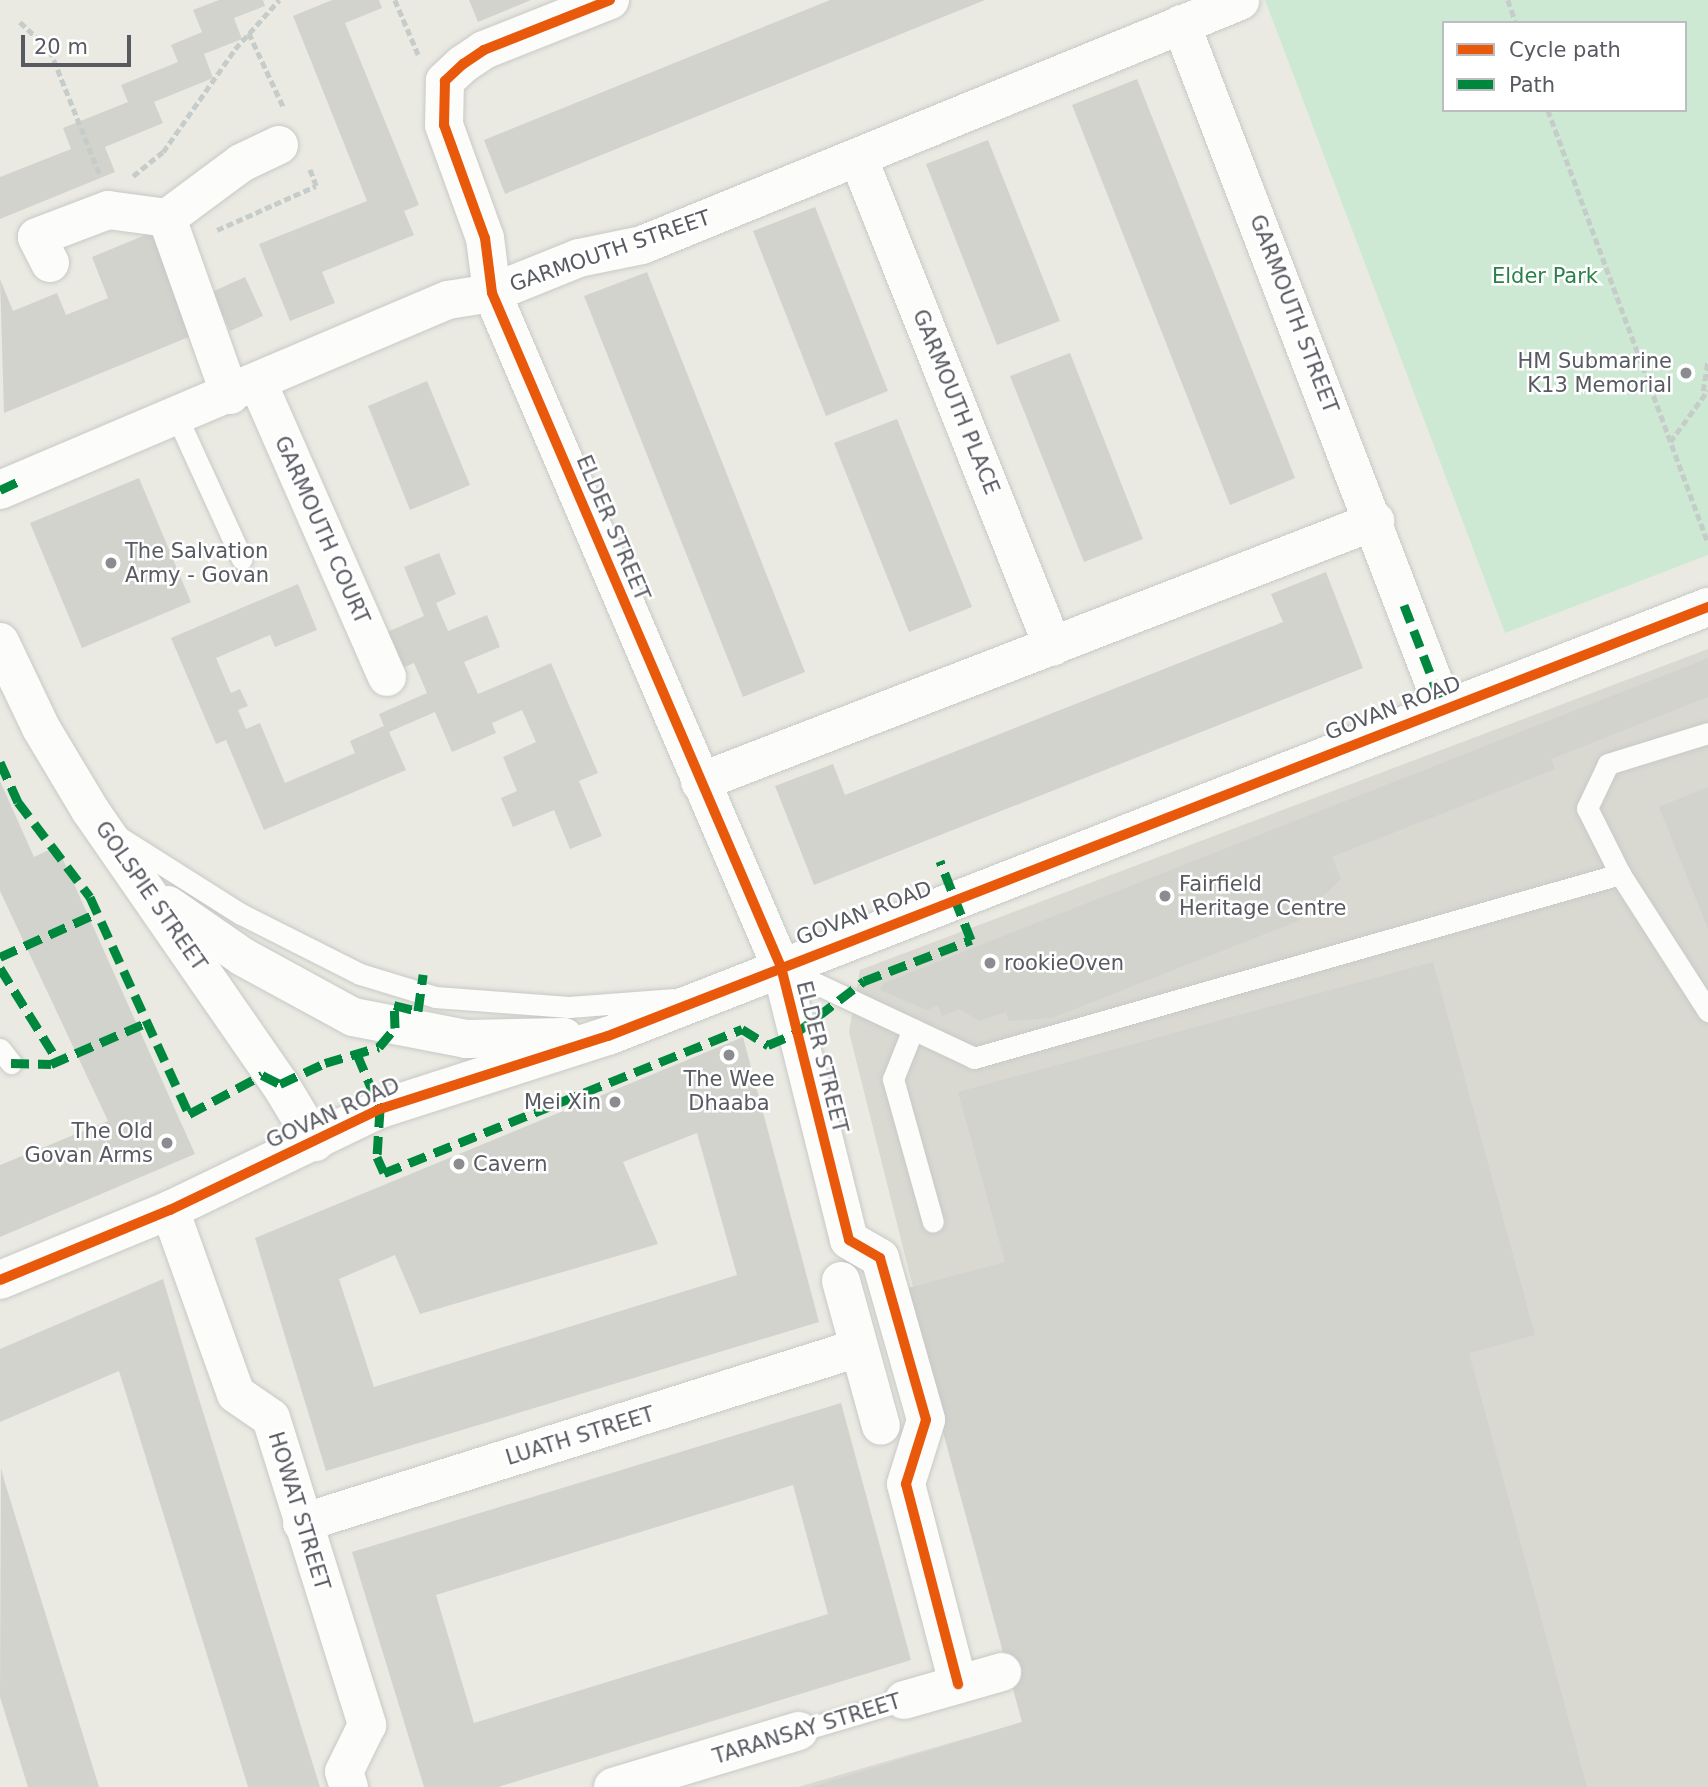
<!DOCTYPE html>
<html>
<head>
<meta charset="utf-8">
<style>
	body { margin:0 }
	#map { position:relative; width:1708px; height:1787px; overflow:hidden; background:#eaeae2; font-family:"DejaVu Sans",sans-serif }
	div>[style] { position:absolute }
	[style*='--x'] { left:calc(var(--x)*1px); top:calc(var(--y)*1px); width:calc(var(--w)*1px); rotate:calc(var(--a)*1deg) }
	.industrial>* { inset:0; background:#d9d9d2 }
	.green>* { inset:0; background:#cee9d3 }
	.building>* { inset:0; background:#d2d3cd }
	.path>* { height:4.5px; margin-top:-2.25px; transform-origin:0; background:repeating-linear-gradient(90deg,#c5ccca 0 7px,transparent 0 10.5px) }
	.roads { filter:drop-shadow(0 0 2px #c8c8c7) drop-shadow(0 0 2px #c8c8c7) }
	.lane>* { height:21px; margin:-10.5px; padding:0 10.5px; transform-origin:10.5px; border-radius:10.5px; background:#fcfcfb }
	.street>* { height:38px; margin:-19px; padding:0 19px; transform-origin:19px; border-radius:19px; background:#fcfcfb }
	.secondary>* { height:38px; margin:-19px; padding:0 19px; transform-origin:19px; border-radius:19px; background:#fcfcfb }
	.quiet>* { height:9px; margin-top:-4.5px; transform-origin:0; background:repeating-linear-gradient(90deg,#00873e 0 18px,transparent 0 27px) }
	.cycleway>* { height:10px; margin:-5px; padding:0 5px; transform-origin:5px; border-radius:5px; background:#e8590c }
	.dots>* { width:19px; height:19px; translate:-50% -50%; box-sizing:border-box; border:4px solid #fff; border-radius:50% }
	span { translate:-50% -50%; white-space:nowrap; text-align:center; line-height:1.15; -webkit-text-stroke:5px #fff; paint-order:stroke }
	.street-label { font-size:21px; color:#585a62 }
	.park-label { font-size:21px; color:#2a8147 }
	.poi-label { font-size:21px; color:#585a62 }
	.right { translate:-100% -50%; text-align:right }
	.left { translate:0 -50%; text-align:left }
	.legend { position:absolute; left:1442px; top:21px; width:245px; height:91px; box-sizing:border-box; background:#fff; border:2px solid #bcbdc0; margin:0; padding:9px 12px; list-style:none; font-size:21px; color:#585a62 }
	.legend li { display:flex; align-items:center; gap:14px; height:35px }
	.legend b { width:35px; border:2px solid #bcbdc0 }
	.scale { position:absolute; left:21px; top:35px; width:110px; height:32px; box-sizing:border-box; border:4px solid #585a62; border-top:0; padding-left:9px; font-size:21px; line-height:24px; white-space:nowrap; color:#585a62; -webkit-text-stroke:5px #fff; paint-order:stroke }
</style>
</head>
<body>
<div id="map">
	<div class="industrial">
		<i style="clip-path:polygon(1708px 649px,1708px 1787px,798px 1787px,1022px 1722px,849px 1032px,860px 970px)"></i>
	</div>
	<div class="green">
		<i style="clip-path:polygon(evenodd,1265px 0,1708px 0,1708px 555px,1505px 633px,1265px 0,1444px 23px,1685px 23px,1685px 110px,1444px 110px,1444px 23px)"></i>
	</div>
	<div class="building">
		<i style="clip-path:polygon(219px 0,263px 0,265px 6px,234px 18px,242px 39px,204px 54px,213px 78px,154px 102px,163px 123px,105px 147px,115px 172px,0 219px,0 177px,71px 149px,63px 128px,128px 102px,121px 85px,178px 62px,171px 45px,202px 32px,193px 10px)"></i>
		<i style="clip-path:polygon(332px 0,379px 0,382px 8px,345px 23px,419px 205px,404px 211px,414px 235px,322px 272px,335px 303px,290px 321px,259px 244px,367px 201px,293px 16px)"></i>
		<i style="clip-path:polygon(469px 0,531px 0,478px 22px)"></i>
		<i style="clip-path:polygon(830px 0,985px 0,505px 194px,484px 140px)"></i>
		<i style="clip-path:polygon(1137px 79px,1295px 478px,1230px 505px,1072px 105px)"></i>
		<i style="clip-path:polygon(988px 140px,1060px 321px,997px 345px,926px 164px)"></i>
		<i style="clip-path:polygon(815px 207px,888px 391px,826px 416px,753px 231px)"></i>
		<i style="clip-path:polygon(155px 231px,196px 334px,4px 413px,0 279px,13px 311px,57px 293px,66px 315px,108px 298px,92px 257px)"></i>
		<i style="clip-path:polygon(647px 272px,805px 672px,743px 697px,584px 296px)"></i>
		<i style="clip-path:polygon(245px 277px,263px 316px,230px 331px,212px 292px)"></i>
		<i style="clip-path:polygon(1070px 353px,1143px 539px,1084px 562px,1010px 376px)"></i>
		<i style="clip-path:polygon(427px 381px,470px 485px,410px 510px,368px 406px)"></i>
		<i style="clip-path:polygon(897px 419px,972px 607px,909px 632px,834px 443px)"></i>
		<i style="clip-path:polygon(139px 478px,191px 602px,82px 648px,30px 523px)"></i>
		<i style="clip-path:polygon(439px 553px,456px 594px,436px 603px,448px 631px,487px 615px,500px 647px,464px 662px,478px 694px,551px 663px,598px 773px,579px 781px,602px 836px,570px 849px,554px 810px,513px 827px,501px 798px,517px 791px,503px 757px,536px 742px,522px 710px,492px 723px,496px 733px,452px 752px,435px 712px,389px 732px,406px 770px,264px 830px,226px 740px,216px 744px,171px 638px,298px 584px,317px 630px,275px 647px,270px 635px,216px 658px,231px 693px,240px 689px,248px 706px,238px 710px,246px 729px,260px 723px,285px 783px,355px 753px,350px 741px,384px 726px,379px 714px,427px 693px,414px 663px,400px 669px,385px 633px,424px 616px,404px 567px)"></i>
		<i style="clip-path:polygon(1326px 572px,1363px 668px,814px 885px,775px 786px,833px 764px,845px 795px,1283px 622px,1271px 594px)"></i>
		<i style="clip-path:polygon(1708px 658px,1708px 697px,1551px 759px,1555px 769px,1332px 857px,1341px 879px,1298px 921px,1052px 1018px,1009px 1021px,1006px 1012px,979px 1021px,960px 1009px,942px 1016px,938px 1005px,927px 1010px,880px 990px,884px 983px)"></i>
		<i style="clip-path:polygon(0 781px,34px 857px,57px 846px,195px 1154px,0 1237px,0 1165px,108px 1121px,0 891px)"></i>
		<i style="clip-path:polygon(1708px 787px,1708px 929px,1659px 807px)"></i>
		<i style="clip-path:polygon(1433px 962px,1535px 1335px,1469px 1353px,1587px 1787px,811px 1787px,1022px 1722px,904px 1289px,1005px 1262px,958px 1092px)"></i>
		<i style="clip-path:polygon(evenodd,743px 1037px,819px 1322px,326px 1471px,255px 1238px,743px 1037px,697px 1133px,737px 1275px,374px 1387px,339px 1279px,395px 1255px,420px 1314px,658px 1244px,623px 1162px,697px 1133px)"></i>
		<i style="clip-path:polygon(163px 1279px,194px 1383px,320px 1787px,248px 1787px,119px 1371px,0 1422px,0 1349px)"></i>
		<i style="clip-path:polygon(evenodd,841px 1403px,911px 1660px,498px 1787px,424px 1787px,352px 1552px,841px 1403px,793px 1485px,828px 1614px,474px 1723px,436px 1595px,793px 1485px)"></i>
		<i style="clip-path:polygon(1px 1468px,5px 1483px,99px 1787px,28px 1787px,0 1697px)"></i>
	</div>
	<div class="path">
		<i style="--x:395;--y:0;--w:61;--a:66.8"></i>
		<i style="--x:1508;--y:0;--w:24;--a:71"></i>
		<i style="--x:20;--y:22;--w:41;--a:43"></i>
		<i style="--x:50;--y:50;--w:135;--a:68.2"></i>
		<i style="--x:249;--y:33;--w:83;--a:65"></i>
		<i style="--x:1548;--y:110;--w:462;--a:69.7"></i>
		<i style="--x:133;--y:176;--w:38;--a:-39"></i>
		<i style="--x:163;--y:152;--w:126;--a:-55"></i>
		<i style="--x:235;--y:49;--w:66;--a:-48.1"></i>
		<i style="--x:217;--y:230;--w:108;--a:-24"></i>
		<i style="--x:316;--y:186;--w:19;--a:-111"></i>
		<i style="--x:1703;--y:391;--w:30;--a:-81"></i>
		<i style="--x:1670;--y:442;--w:64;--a:-53.8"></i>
	</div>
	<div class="roads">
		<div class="lane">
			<i style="--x:176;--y:415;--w:158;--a:65.4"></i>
			<i style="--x:1708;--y:733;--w:105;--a:162.8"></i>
			<i style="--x:1608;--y:764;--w:49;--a:115.5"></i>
			<i style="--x:1587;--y:808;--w:74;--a:63.4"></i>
			<i style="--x:1620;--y:874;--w:163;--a:57.3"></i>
			<i style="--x:119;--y:837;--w:144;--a:32.3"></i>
			<i style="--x:241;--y:914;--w:133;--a:26.8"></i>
			<i style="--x:360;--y:974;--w:78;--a:17"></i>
			<i style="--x:435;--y:997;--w:134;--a:4.3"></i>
			<i style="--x:569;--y:1007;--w:103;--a:-4.4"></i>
			<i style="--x:783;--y:968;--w:211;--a:25.2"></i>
			<i style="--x:974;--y:1058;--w:672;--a:-15.9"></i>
			<i style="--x:913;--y:1029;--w:54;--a:111.8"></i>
			<i style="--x:893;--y:1079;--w:148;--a:74.4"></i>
			<i style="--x:0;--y:1049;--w:18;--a:52"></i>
			<i style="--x:799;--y:1731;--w:109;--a:-16.4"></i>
		</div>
		<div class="street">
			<i style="--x:610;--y:0;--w:136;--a:158.4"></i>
			<i style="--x:484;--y:50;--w:25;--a:146"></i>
			<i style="--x:463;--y:64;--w:25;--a:137"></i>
			<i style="--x:445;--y:81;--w:44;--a:91.3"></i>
			<i style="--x:444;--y:125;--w:120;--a:70.1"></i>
			<i style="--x:485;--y:238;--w:55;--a:82.7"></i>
			<i style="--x:492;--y:293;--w:733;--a:66.79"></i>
			<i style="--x:781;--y:967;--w:281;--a:76"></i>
			<i style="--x:849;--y:1240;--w:36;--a:30"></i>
			<i style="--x:880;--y:1258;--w:168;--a:74.1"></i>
			<i style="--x:926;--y:1420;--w:67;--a:107.4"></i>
			<i style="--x:906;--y:1484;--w:207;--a:75.4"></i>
			<i style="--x:1181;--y:24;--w:734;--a:69"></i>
			<i style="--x:858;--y:157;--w:527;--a:68.3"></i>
			<i style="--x:167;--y:218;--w:188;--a:70.4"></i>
			<i style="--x:50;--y:263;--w:29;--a:-117"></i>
			<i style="--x:37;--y:237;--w:76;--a:-20.8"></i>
			<i style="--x:108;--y:210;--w:60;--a:7.7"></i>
			<i style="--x:167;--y:218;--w:92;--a:-36.6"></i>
			<i style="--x:241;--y:163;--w:42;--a:-25.3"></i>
			<i style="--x:258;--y:383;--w:321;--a:66.3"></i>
			<i style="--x:0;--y:490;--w:487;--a:-23"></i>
			<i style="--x:448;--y:300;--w:45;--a:-9"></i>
			<i style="--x:492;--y:293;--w:94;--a:-21.9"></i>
			<i style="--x:579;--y:258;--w:64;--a:-11.7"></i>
			<i style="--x:642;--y:245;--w:646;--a:-22.2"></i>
			<i style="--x:700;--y:782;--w:724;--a:-21.14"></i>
			<i style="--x:170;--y:1210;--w:195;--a:70.3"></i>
			<i style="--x:236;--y:1394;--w:42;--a:34.4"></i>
			<i style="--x:271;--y:1418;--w:322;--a:72.6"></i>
			<i style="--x:367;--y:1725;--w:52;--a:116.1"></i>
			<i style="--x:344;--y:1772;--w:16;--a:72"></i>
			<i style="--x:841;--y:1281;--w:150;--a:74.6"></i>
			<i style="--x:302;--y:1523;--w:583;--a:-17.47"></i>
			<i style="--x:904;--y:1700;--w:102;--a:-15.9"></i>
			<i style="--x:613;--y:1787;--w:194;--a:-16.8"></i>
		</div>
		<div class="secondary">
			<i style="--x:0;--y:642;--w:95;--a:64.5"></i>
			<i style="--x:41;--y:728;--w:96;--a:59.1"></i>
			<i style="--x:90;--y:810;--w:333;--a:55.3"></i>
			<i style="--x:280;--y:1084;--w:68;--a:58.9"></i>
			<i style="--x:168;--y:905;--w:91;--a:34.7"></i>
			<i style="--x:243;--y:957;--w:125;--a:28.6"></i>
			<i style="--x:353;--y:1017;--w:115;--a:11"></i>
			<i style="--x:466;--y:1039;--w:98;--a:-1.2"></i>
			<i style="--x:0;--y:1280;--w:184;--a:-22.4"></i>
			<i style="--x:170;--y:1210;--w:233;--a:-25.7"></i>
			<i style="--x:380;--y:1109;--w:239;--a:-17.8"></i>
			<i style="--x:608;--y:1036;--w:1181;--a:-21.31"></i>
		</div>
	</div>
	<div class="quiet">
		<i style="--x:0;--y:490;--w:23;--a:-25"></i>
		<i style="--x:1404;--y:605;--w:111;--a:69"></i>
		<i style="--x:0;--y:762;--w:44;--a:65.8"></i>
		<i style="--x:18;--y:802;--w:119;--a:52.8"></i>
		<i style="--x:90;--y:897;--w:239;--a:65.5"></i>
		<i style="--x:189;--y:1114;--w:83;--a:-28.1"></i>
		<i style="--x:262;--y:1075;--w:20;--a:27"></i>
		<i style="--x:280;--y:1084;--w:50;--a:-25"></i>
		<i style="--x:325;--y:1063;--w:56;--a:-16.5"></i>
		<i style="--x:379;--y:1047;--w:25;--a:-50"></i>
		<i style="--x:395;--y:1028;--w:23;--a:-92"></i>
		<i style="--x:394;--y:1005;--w:25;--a:14"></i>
		<i style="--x:418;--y:1011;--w:37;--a:-82"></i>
		<i style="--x:0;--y:957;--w:107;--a:-24.4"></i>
		<i style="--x:0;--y:968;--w:110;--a:58.1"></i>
		<i style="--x:357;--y:1054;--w:60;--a:67.3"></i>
		<i style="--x:380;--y:1109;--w:48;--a:93.6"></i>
		<i style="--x:377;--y:1157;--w:17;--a:66"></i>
		<i style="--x:384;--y:1173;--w:386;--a:-21.9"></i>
		<i style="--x:742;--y:1029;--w:31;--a:32"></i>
		<i style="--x:768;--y:1045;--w:30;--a:-23"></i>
		<i style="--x:796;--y:1033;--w:86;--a:-37.4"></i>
		<i style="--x:864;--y:981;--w:115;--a:-21"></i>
		<i style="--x:971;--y:940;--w:85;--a:-111.4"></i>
		<i style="--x:11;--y:1063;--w:40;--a:1.4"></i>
		<i style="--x:51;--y:1064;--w:106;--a:-23.4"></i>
	</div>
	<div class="cycleway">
		<i style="--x:610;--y:0;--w:136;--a:158.4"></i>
		<i style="--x:484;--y:50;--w:25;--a:146"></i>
		<i style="--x:463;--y:64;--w:25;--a:137"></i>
		<i style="--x:445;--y:81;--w:44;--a:91.3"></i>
		<i style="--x:444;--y:125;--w:120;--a:70.1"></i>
		<i style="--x:485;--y:238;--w:55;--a:82.7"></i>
		<i style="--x:492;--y:293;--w:733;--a:66.79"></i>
		<i style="--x:781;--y:967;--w:281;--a:76"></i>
		<i style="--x:849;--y:1240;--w:36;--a:30"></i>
		<i style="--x:880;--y:1258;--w:168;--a:74.1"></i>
		<i style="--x:926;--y:1420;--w:67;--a:107.4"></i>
		<i style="--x:906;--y:1484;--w:207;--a:75.4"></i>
		<i style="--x:0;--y:1280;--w:184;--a:-22.4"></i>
		<i style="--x:170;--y:1210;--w:233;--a:-25.7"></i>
		<i style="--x:380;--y:1109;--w:239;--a:-17.8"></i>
		<i style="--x:608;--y:1036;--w:1181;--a:-21.31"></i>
	</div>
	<div class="dots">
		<i style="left:1686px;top:373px;background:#8b8c8f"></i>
		<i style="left:111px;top:563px;background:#8b8c8f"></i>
		<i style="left:1165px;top:896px;background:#8b8c8f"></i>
		<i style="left:990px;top:963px;background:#8b8c8f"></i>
		<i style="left:729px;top:1055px;background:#8b8c8f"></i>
		<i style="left:615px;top:1102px;background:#8b8c8f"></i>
		<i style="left:167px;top:1143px;background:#8b8c8f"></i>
		<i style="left:459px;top:1164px;background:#8b8c8f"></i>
	</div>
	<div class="street-label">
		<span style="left:610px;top:251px;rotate:-19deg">GARMOUTH STREET</span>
		<span style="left:1294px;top:314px;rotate:69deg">GARMOUTH STREET</span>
		<span style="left:956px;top:402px;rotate:68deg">GARMOUTH PLACE</span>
		<span style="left:613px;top:528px;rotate:67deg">ELDER STREET</span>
		<span style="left:322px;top:530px;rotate:66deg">GARMOUTH COURT</span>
		<span style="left:1393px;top:708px;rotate:-21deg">GOVAN ROAD</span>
		<span style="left:151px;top:896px;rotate:55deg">GOLSPIE STREET</span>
		<span style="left:864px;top:913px;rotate:-21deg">GOVAN ROAD</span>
		<span style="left:822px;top:1057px;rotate:76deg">ELDER STREET</span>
		<span style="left:333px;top:1113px;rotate:-24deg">GOVAN ROAD</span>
		<span style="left:580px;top:1436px;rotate:-17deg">LUATH STREET</span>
		<span style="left:299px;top:1511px;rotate:73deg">HOWAT STREET</span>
		<span style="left:807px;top:1729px;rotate:-17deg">TARANSAY STREET</span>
	</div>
	<div class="park-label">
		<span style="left:1545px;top:276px">Elder Park</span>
	</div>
	<div class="poi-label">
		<span class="right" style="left:1672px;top:373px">HM Submarine<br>K13 Memorial</span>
		<span class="left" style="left:125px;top:563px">The Salvation<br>Army - Govan</span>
		<span class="left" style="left:1179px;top:896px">Fairfield<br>Heritage Centre</span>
		<span class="left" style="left:1004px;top:963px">rookieOven</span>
		<span style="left:729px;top:1091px">The Wee<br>Dhaaba</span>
		<span class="right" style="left:601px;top:1102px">Mei Xin</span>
		<span class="right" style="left:153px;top:1143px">The Old<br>Govan Arms</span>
		<span class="left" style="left:473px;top:1164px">Cavern</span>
	</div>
	<ul class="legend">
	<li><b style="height:9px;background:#e8590c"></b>Cycle path</li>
	<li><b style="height:9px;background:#00873e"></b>Path</li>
	</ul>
	<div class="scale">20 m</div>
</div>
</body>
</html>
